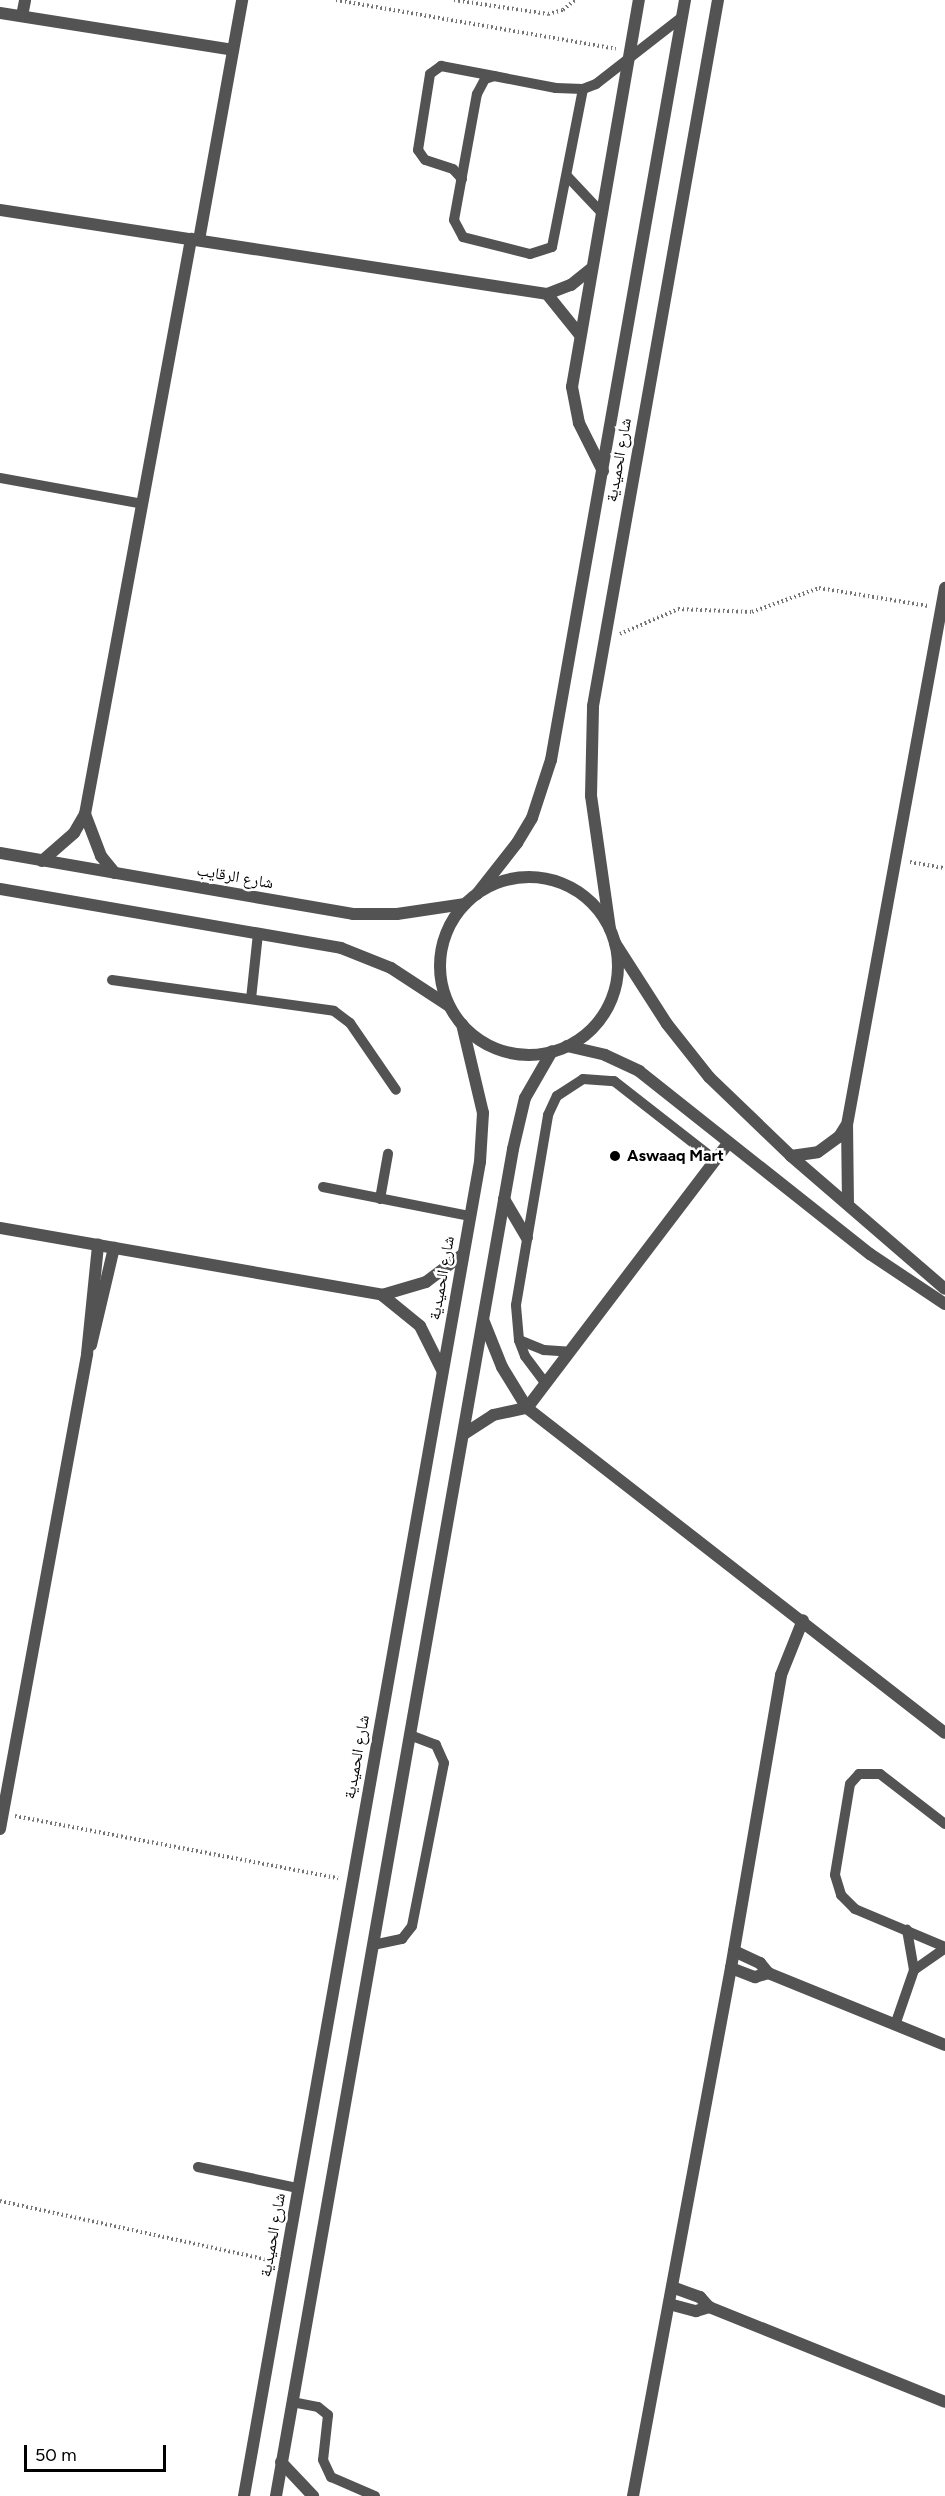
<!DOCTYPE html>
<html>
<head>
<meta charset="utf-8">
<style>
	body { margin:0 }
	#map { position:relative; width:945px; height:2496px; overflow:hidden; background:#fff; font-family:Figtree,"Noto Naskh Arabic",sans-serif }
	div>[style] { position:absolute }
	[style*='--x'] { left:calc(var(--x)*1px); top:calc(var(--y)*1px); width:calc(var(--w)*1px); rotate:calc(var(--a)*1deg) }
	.path>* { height:4px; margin-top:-2px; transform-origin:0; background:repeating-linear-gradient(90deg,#757575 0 1.5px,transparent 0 4.5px) }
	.service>* { height:10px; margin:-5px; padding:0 5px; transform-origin:5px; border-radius:5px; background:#535353 }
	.minor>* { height:12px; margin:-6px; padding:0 6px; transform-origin:6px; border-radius:6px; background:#535353 }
	.tertiary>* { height:12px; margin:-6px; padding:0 6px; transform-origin:6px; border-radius:6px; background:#535353 }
	.tertiary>.ring { margin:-6px; padding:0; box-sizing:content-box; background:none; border:12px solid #535353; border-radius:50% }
	.dots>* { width:16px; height:16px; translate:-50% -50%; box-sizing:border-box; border:3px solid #fff; border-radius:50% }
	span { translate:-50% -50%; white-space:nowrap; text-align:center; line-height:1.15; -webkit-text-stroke:5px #fff; paint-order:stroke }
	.street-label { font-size:16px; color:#000 }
	.poi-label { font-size:16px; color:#000; font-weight:700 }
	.left { translate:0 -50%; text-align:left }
	.scale { position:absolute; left:24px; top:2445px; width:142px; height:27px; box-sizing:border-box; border:3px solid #000; border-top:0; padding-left:8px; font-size:18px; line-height:21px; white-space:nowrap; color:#000; -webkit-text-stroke:4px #fff; paint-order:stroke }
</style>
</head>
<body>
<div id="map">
	<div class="path">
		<i style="--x:336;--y:0;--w:284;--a:9.9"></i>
		<i style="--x:454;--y:0;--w:95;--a:8.5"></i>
		<i style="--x:548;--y:14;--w:16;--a:-15"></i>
		<i style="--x:563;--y:10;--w:16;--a:-40"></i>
		<i style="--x:620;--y:634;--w:63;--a:-23.3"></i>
		<i style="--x:678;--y:609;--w:74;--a:2.3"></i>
		<i style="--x:752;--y:612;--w:71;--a:-19.7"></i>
		<i style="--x:819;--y:588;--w:111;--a:9.3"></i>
		<i style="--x:910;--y:862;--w:36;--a:10"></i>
		<i style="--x:15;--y:1816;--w:329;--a:10.9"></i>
		<i style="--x:0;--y:2201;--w:279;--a:12.4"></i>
	</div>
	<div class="service">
		<i style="--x:583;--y:89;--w:161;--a:101.1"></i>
		<i style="--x:552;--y:247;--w:23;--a:162"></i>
		<i style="--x:530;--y:254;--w:69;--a:-165.8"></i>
		<i style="--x:463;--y:237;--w:19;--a:-118"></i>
		<i style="--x:454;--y:220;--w:128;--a:-79.7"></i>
		<i style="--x:477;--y:94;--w:17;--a:-62"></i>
		<i style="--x:485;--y:79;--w:9;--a:-18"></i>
		<i style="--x:494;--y:76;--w:63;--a:11"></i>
		<i style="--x:556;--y:88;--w:27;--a:2"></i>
		<i style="--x:583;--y:89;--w:14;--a:-21"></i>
		<i style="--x:596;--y:84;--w:109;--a:-37.9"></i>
		<i style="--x:567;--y:176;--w:50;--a:46.6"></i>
		<i style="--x:462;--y:179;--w:13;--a:-132"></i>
		<i style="--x:453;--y:169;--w:29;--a:-162"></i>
		<i style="--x:425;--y:160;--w:12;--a:-125"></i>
		<i style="--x:418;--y:150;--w:77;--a:-81"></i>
		<i style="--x:430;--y:74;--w:14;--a:-36"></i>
		<i style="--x:441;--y:66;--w:54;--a:10.7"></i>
		<i style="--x:0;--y:478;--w:145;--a:10.3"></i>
		<i style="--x:112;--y:980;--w:224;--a:7.9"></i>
		<i style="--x:334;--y:1011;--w:20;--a:37"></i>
		<i style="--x:350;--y:1023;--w:81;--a:55.5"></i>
		<i style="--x:251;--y:999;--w:65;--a:-83.9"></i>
		<i style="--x:323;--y:1187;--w:150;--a:11.2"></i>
		<i style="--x:380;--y:1199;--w:46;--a:-79.9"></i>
		<i style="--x:519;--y:1340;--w:27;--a:22"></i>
		<i style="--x:544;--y:1350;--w:26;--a:4"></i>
		<i style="--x:546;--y:1384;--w:35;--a:-127"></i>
		<i style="--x:525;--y:1356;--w:17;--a:-111"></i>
		<i style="--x:519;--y:1340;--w:35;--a:-95"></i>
		<i style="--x:516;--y:1305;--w:193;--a:-80.4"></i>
		<i style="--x:548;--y:1115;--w:21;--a:-65"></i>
		<i style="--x:557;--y:1096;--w:31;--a:-33"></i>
		<i style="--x:583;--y:1079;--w:31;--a:4"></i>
		<i style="--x:614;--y:1081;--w:128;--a:38"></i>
		<i style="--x:945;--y:1824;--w:82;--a:-142.4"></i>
		<i style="--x:880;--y:1774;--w:21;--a:180"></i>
		<i style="--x:859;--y:1774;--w:13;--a:132"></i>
		<i style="--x:850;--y:1784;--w:92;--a:99.4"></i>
		<i style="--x:835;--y:1875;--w:21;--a:73"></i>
		<i style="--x:841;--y:1895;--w:20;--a:45"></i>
		<i style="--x:855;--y:1909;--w:98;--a:22.9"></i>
		<i style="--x:373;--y:1945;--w:30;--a:-12"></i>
		<i style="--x:402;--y:1939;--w:16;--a:-52"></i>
		<i style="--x:412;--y:1926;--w:166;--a:-78.9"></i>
		<i style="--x:444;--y:1763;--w:20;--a:-114"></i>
		<i style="--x:436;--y:1745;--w:28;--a:-159"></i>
		<i style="--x:914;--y:1970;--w:38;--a:-35"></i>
		<i style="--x:895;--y:2025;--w:58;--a:-70.9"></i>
		<i style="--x:914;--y:1970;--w:41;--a:-99.9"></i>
		<i style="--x:198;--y:2167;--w:102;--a:11.9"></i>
		<i style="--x:292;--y:2402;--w:26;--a:11"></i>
		<i style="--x:318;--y:2407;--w:13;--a:39"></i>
		<i style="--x:328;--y:2415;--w:45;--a:96.3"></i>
		<i style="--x:323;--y:2460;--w:19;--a:65"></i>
		<i style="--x:331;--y:2477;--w:48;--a:23.4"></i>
	</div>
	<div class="minor">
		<i style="--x:0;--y:13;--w:236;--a:9"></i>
		<i style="--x:22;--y:16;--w:16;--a:-79"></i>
		<i style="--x:0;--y:210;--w:553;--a:8.73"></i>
		<i style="--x:547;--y:294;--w:26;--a:-21"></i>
		<i style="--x:571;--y:285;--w:26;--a:-39"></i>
		<i style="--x:199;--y:240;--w:244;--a:-79.8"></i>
		<i style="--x:547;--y:294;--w:53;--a:51.2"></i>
		<i style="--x:603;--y:471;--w:54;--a:-116.6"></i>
		<i style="--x:579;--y:423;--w:37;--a:-101"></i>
		<i style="--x:572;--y:387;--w:393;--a:-80.2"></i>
		<i style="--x:85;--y:814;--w:45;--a:69.1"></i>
		<i style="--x:101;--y:856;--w:22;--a:51"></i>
		<i style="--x:42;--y:861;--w:43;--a:-41.2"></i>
		<i style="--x:74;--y:833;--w:22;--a:-60"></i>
		<i style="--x:85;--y:814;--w:585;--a:-79.55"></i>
		<i style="--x:615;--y:943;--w:96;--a:57.3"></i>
		<i style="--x:667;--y:1024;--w:68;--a:51.6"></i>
		<i style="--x:709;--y:1077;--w:114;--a:43.9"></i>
		<i style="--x:791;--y:1156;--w:203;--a:40.8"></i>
		<i style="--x:567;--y:1046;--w:39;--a:13"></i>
		<i style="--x:605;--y:1055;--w:38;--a:25"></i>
		<i style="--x:639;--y:1071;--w:295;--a:38.4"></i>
		<i style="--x:870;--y:1254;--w:90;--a:33.7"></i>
		<i style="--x:791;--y:1156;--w:27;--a:-8"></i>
		<i style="--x:818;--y:1152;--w:26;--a:-36"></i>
		<i style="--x:839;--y:1137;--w:13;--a:-58"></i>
		<i style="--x:848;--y:1204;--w:79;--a:-90.7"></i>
		<i style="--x:847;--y:1125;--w:546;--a:-79.66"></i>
		<i style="--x:0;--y:1228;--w:388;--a:9.9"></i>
		<i style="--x:382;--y:1295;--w:49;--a:39.2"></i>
		<i style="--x:420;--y:1326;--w:49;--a:63.4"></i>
		<i style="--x:382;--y:1295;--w:46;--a:-16.5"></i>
		<i style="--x:426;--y:1282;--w:45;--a:-36.9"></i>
		<i style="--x:484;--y:1322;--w:48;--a:68.2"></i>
		<i style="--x:502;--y:1367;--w:48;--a:58.6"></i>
		<i style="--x:527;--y:1408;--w:529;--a:37.87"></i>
		<i style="--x:91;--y:1345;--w:100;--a:-76.7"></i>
		<i style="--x:464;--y:1434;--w:35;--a:-33"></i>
		<i style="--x:493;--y:1415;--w:35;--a:-12"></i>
		<i style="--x:527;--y:1408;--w:333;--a:-52.8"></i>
		<i style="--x:0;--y:1829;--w:483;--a:-79.6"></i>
		<i style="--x:87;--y:1354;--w:110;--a:-84.2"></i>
		<i style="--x:734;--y:1951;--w:29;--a:25"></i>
		<i style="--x:760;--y:1963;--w:13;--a:51"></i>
		<i style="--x:768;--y:1973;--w:191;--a:22.1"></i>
		<i style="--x:731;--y:1968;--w:26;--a:21"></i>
		<i style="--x:755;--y:1977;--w:14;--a:-17"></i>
		<i style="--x:672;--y:2287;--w:30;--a:20"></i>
		<i style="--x:700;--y:2297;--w:13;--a:48"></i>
		<i style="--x:709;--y:2307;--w:254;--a:21.9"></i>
		<i style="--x:669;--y:2304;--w:28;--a:15"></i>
		<i style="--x:696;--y:2311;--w:14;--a:-17"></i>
		<i style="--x:281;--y:2462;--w:47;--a:46.7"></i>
		<i style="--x:633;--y:2496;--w:537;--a:-79.49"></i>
		<i style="--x:731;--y:1968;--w:297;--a:-80.3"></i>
		<i style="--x:781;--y:1675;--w:59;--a:-68.2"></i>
	</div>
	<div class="tertiary">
		<i style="--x:0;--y:853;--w:358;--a:9.8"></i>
		<i style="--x:353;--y:914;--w:44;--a:0"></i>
		<i style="--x:397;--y:914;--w:69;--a:-8.4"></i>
		<i class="ring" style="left:440px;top:877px;width:166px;height:166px"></i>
		<i style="--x:0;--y:889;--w:346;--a:9.8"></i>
		<i style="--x:341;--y:948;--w:54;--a:21.8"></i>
		<i style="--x:391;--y:968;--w:69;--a:33.2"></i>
		<i style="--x:477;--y:894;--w:65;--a:-51.9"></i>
		<i style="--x:517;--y:843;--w:29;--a:-59"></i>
		<i style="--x:532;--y:818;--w:61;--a:-71.9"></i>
		<i style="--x:551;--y:760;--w:772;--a:-80"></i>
		<i style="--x:610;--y:929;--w:134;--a:-98.1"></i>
		<i style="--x:591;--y:796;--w:90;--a:-88.7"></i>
		<i style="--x:593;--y:706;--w:717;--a:-79.96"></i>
		<i style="--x:504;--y:1199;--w:45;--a:59.5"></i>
		<i style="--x:244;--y:2496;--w:1355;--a:-79.97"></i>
		<i style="--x:480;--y:1162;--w:49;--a:-86.5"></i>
		<i style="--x:483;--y:1113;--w:91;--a:-103.3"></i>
		<i style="--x:276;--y:2496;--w:1368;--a:-80.02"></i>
		<i style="--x:513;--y:1149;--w:52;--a:-76.8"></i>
		<i style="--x:525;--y:1098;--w:54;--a:-60.1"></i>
	</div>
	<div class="dots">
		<i style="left:615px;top:1156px;background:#000"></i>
	</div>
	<div class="street-label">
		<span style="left:619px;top:460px;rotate:-80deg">شارع الحميدية</span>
		<span style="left:235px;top:877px;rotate:10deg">شارع الرقايب</span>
		<span style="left:442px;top:1278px;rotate:-80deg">شارع الحميدية</span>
		<span style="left:357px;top:1757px;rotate:-80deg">شارع الحميدية</span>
		<span style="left:273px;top:2235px;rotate:-80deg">شارع الحميدية</span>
	</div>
	<div class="poi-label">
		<span class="left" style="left:627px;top:1156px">Aswaaq Mart</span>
	</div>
	<div class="scale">50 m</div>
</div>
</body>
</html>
